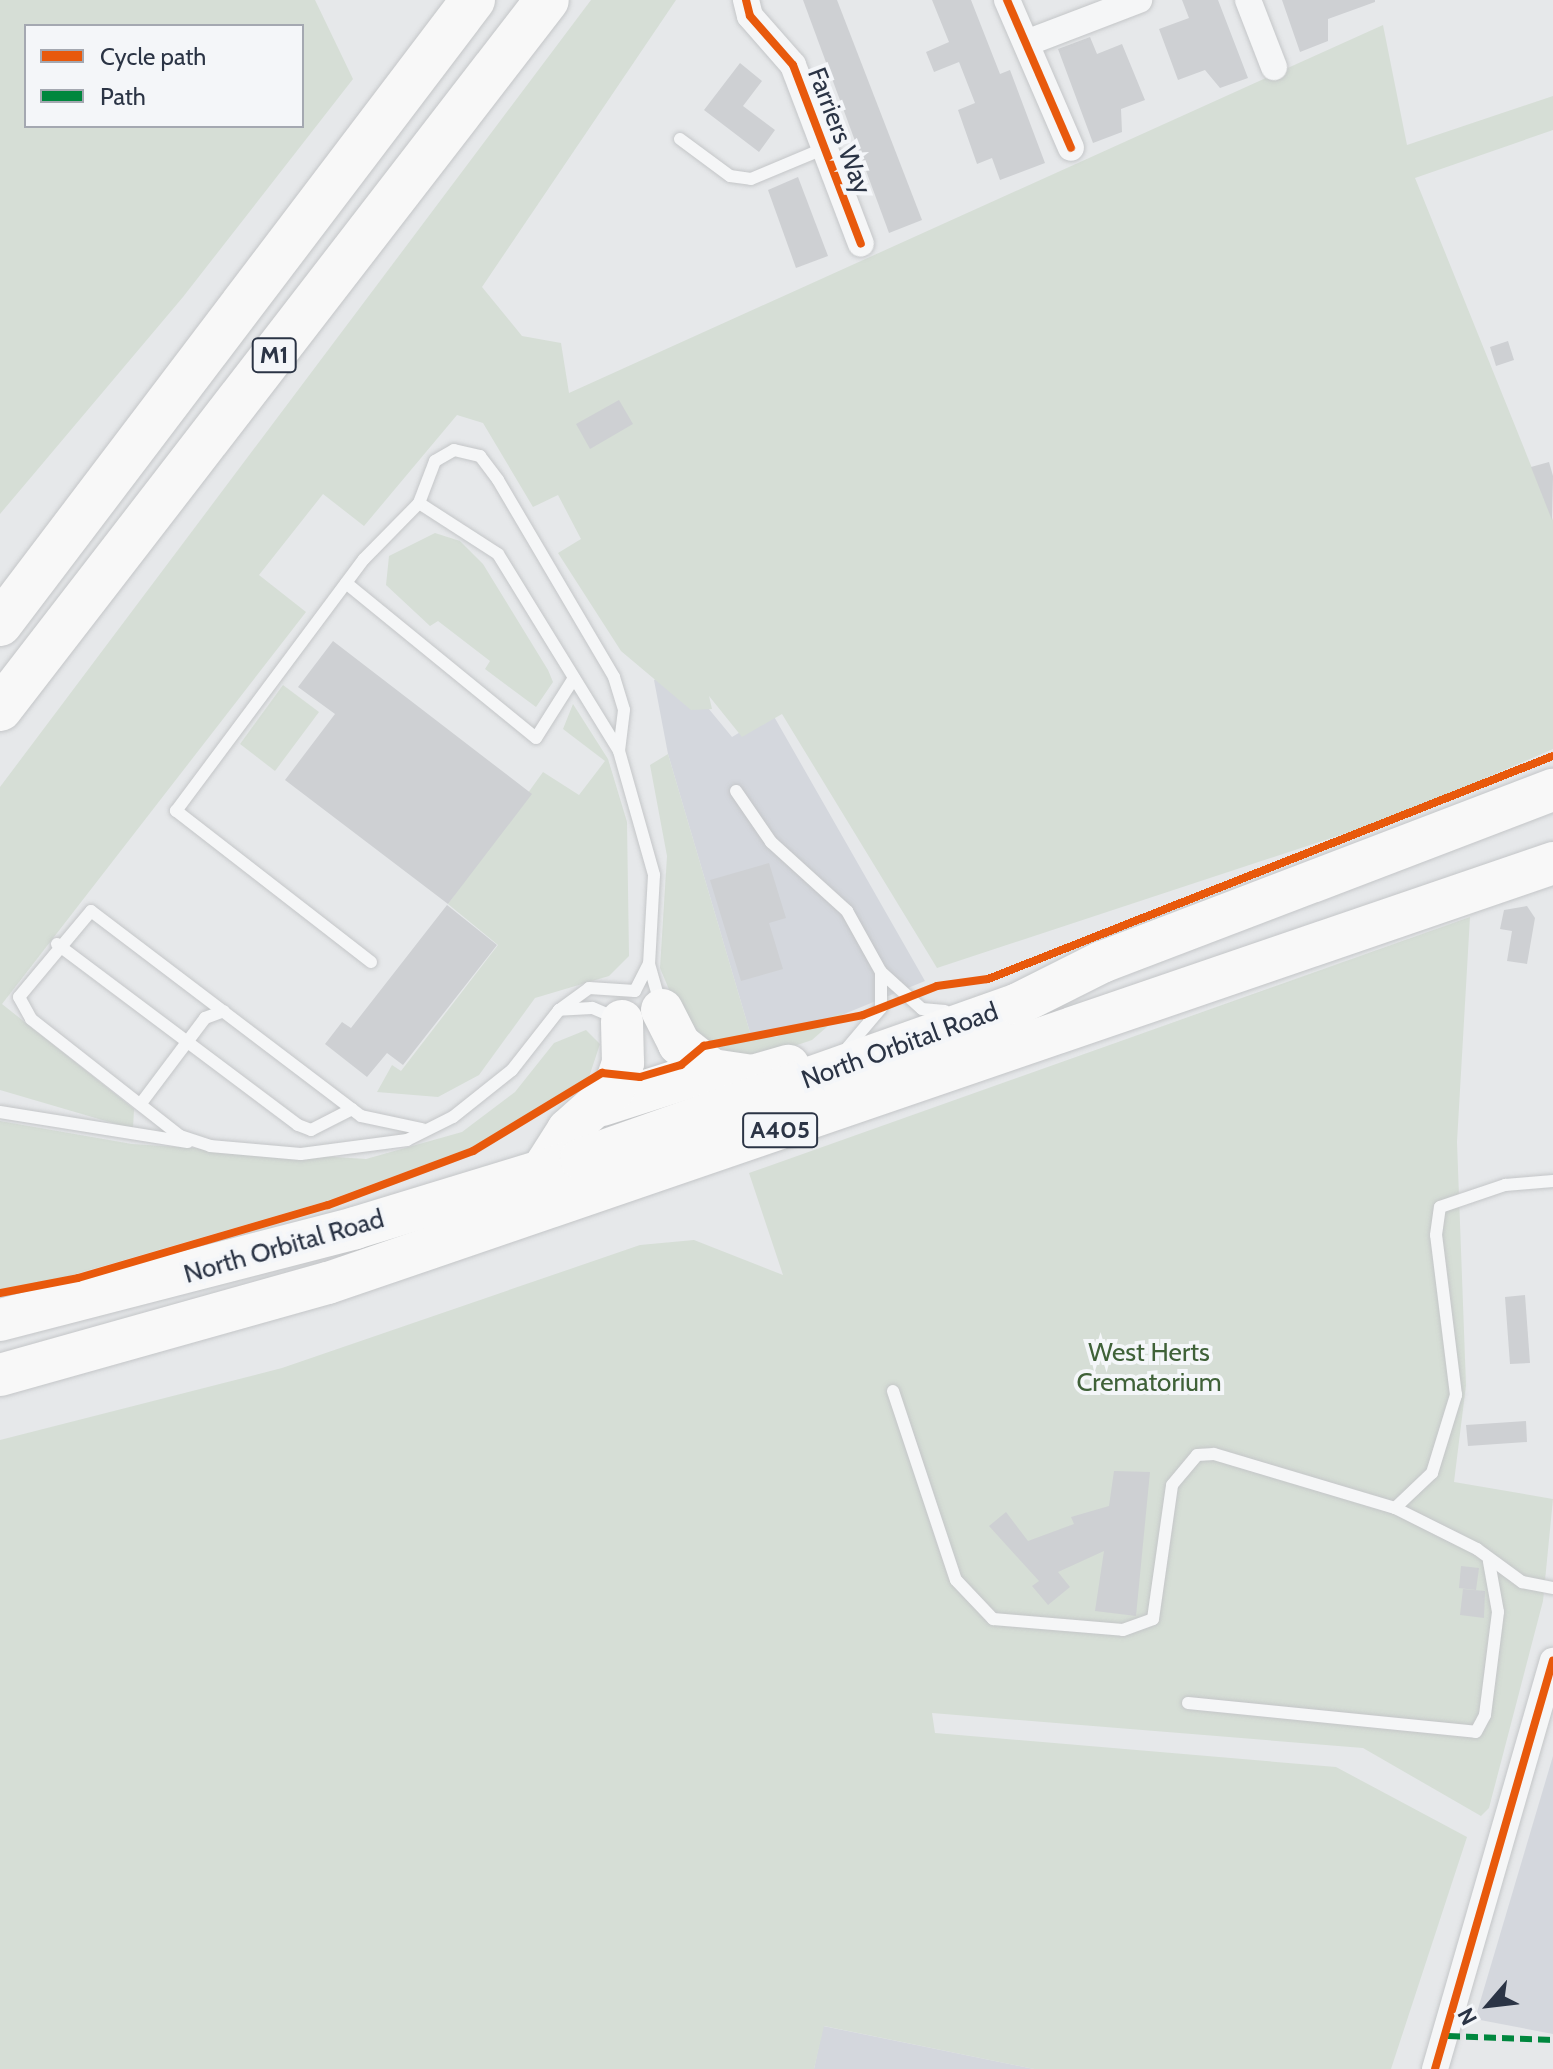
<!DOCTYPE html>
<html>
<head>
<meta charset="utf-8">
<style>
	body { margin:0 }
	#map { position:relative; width:1553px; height:2069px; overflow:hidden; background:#e6e8ea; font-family:Cabin,sans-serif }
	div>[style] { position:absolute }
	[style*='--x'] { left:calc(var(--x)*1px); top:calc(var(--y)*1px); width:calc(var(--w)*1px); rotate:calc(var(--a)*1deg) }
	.built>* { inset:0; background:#d4d7dd }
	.green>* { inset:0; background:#d6ded6 }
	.building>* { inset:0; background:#ced0d3 }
	.roads { filter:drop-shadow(0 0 2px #c4c6c8) drop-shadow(0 0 2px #c4c6c8) }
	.service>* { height:12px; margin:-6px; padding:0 6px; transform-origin:6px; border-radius:6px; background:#f5f6f7 }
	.minor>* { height:26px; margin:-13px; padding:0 13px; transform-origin:13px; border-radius:13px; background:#f5f6f7 }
	.trunk>* { height:42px; margin:-21px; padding:0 21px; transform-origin:21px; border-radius:21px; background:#f8f8f8 }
	.motorway>* { height:44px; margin:-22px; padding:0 22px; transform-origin:22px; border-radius:22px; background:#f8f8f8 }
	.quiet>* { height:6px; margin-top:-3px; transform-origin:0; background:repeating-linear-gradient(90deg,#00873e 0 12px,transparent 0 18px) }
	.cycleway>* { height:8px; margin:-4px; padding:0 4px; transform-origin:4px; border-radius:4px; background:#e8590c }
	span { translate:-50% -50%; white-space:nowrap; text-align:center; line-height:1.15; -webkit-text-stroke:8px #f4f6f9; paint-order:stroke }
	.shield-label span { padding:2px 6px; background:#f4f6f9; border:2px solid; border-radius:6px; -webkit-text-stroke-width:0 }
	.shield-label { font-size:24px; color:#2b3445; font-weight:700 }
	.street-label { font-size:26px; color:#2b3445 }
	.park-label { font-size:26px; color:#3f6138 }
	.legend { position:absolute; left:24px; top:24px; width:280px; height:104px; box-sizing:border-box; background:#f4f6f9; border:2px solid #a4a8b1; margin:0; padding:10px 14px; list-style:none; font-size:24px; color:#2b3445 }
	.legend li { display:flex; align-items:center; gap:16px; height:40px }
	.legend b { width:40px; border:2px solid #a4a8b1 }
	.north { position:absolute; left:1449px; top:1965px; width:80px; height:80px; -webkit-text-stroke:6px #f4f6f9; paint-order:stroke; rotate:242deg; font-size:22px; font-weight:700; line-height:32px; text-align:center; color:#2b3445 }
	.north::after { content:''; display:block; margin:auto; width:28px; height:36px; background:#2b3445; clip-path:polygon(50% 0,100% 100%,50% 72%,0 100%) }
</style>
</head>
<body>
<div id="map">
	<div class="built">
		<i style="clip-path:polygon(675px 668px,732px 737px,772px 713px,925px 981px,805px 1030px,751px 1036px,668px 754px,654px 680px)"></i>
		<i style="clip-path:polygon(1553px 1756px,1553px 2034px,1475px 2019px)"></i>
		<i style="clip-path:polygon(823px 2026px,1034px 2069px,814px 2069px)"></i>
	</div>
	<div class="green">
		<i style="clip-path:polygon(evenodd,0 0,315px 0,353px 79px,183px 297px,0 514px,0 0,26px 26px,302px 26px,302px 126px,26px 126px,26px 26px)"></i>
		<i style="clip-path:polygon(591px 0,676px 0,482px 287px,522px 336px,561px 343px,569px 393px,1383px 25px,1407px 145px,1553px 96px,1553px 130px,1415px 178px,1553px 520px,1553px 749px,1398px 816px,937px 968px,782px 714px,742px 737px,709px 696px,712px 709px,691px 710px,621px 651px,558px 553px,581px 539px,558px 495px,533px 507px,483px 423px,457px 415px,364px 526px,323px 494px,259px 575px,306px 612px,2px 1004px,134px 1109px,133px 1129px,0 1090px,0 787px)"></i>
		<i style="clip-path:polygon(435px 533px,460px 541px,483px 564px,548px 670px,553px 682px,536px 707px,485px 669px,490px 661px,438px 621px,430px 626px,386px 585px,389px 556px)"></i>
		<i style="clip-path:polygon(283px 685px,319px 712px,275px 771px,240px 744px)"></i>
		<i style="clip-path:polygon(573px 704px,608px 759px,627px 822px,629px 956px,609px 976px,535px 998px,479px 1075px,438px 1097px,377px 1092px,392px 1065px,401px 1071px,498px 945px,448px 904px,543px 772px,579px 795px,605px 761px,563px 729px)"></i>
		<i style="clip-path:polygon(668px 754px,751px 1036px,776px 1037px,844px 1012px,812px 1040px,753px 1060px,710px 1045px,678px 1011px,660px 968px,667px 856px,650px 765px)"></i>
		<i style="clip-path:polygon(1470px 917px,1457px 1142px,1466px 1385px,1454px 1482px,1553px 1499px,1543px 1601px,1489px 1808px,1481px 1816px,1363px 1748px,932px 1713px,935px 1733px,1336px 1767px,1467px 1837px,1391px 2069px,1034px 2069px,824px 2026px,814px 2069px,0 2069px,0 1440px,282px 1368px,640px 1245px,694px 1240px,783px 1275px,749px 1173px)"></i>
		<i style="clip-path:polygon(586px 1030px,600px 1044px,587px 1083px,470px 1148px,327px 1201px,0 1296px,0 1121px,132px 1144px,366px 1159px,462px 1132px,515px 1092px,554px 1043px)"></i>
	</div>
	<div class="building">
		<i style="clip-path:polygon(803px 0,837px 0,922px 220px,889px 233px)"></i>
		<i style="clip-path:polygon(932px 0,971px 0,1000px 74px,1010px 70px,1045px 163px,1000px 180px,992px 158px,977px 164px,958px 110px,975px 103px,959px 62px,934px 72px,926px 52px,949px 42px)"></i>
		<i style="clip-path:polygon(1182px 0,1218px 0,1248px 78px,1220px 88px,1205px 70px,1178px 80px,1159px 29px,1189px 18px)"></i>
		<i style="clip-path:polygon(1282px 0,1375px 0,1375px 2px,1328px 19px,1328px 41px,1300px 52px)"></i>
		<i style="clip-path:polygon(1090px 37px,1097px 54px,1122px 44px,1145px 100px,1121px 109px,1122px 132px,1093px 143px,1058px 49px)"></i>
		<i style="clip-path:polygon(740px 63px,762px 81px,743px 106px,775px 130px,759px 152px,704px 110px)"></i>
		<i style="clip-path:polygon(798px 177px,828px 256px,796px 268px,768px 190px)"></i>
		<i style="clip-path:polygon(1508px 341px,1514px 360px,1496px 366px,1490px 347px)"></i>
		<i style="clip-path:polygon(619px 400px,633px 424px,590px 449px,576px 424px)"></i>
		<i style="clip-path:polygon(1549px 462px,1553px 476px,1552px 520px,1531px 467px)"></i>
		<i style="clip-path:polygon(333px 641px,532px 794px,448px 904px,285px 780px,335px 714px,298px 687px)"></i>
		<i style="clip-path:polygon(769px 863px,786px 918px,769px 923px,783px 969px,741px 981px,710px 880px)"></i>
		<i style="clip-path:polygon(447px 905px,497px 945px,403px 1065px,387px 1053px,367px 1077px,325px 1044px,342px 1022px,351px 1028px)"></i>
		<i style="clip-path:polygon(1527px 906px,1535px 918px,1527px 964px,1507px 961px,1512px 931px,1500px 929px,1504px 910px)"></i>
		<i style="clip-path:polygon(1525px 1295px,1530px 1363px,1510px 1364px,1505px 1297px)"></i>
		<i style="clip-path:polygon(1526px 1421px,1527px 1442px,1468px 1446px,1466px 1425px)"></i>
		<i style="clip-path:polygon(1114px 1471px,1150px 1472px,1136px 1616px,1095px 1611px,1104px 1551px,1058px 1572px,1070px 1587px,1048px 1605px,1032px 1586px,1039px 1581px,989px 1526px,1006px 1512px,1028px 1541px,1074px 1524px,1071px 1517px,1109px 1506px)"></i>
		<i style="clip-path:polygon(1461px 1566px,1479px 1568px,1476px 1590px,1459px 1588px)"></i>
		<i style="clip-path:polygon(1463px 1589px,1485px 1591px,1484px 1618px,1460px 1615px)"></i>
	</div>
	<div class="roads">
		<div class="service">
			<i style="--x:680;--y:139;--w:62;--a:36.5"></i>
			<i style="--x:730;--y:176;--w:21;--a:8"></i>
			<i style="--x:751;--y:179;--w:80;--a:-22.7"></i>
			<i style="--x:419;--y:503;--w:94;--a:32.8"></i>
			<i style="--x:498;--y:554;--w:231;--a:58.4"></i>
			<i style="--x:619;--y:751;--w:129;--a:74.2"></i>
			<i style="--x:654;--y:875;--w:89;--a:93.2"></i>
			<i style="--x:346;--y:583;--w:245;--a:39.2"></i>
			<i style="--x:536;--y:738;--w:71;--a:-57.7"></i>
			<i style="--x:736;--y:791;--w:62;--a:55.5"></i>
			<i style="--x:771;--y:842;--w:103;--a:42.2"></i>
			<i style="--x:847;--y:911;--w:70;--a:60.9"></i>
			<i style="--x:57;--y:944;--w:301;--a:36.9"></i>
			<i style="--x:298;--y:1125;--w:14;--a:21"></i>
			<i style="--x:311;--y:1130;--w:46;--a:-27.1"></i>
			<i style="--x:371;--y:962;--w:247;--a:-142.2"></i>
			<i style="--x:176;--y:811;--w:314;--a:-53.3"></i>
			<i style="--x:364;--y:559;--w:78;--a:-45.5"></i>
			<i style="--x:419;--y:503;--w:45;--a:-69.1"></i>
			<i style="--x:435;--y:461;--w:22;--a:-30"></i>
			<i style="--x:454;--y:450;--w:27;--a:13"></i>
			<i style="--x:480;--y:456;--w:30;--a:53"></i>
			<i style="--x:498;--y:480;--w:229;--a:59.5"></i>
			<i style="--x:614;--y:677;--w:34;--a:73"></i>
			<i style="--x:624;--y:710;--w:41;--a:97"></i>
			<i style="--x:616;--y:1018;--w:26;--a:-157"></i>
			<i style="--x:592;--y:1008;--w:33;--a:177"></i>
			<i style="--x:559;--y:1010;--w:37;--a:-36"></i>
			<i style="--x:589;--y:988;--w:46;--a:3.7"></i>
			<i style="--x:635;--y:991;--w:30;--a:-63"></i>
			<i style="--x:649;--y:964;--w:41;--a:74.2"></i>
			<i style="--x:848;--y:1047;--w:51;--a:-49.8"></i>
			<i style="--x:881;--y:1008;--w:36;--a:-90"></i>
			<i style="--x:881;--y:972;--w:55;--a:42.1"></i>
			<i style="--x:922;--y:1009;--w:23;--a:5"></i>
			<i style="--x:142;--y:1102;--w:105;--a:-53.1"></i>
			<i style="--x:205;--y:1018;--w:20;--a:-20"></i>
			<i style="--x:0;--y:1112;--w:190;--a:9.1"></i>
			<i style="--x:422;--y:1129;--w:62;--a:-168"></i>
			<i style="--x:361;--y:1116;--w:339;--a:-142.8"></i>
			<i style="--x:91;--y:911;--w:112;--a:129.9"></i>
			<i style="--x:19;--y:997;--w:25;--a:61"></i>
			<i style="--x:31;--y:1019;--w:189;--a:38.1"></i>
			<i style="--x:180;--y:1136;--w:32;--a:18"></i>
			<i style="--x:210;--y:1146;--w:91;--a:5"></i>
			<i style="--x:301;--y:1154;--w:107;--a:-7.5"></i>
			<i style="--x:407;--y:1140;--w:51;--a:-26.6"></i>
			<i style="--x:453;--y:1117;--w:75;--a:-38.5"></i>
			<i style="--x:512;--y:1070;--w:76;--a:-51.9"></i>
			<i style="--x:893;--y:1391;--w:199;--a:71.6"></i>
			<i style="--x:956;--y:1580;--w:54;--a:46.5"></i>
			<i style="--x:993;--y:1619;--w:130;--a:4.8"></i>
			<i style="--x:1123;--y:1630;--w:32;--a:-20"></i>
			<i style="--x:1153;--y:1619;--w:135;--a:-81.9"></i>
			<i style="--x:1172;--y:1485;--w:39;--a:-50"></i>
			<i style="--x:1197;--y:1455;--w:17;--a:-3"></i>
			<i style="--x:1214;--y:1454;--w:189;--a:16.6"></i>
			<i style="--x:1395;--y:1508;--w:92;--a:26.6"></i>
			<i style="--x:1477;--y:1549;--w:56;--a:36.3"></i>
			<i style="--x:1522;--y:1582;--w:32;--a:11"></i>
			<i style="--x:1395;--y:1508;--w:51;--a:-43.4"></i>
			<i style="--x:1432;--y:1473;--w:82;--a:-72.9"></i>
			<i style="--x:1456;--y:1395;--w:161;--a:-97.1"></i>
			<i style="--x:1436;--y:1235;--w:28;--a:-82"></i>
			<i style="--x:1440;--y:1207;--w:69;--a:-18.7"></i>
			<i style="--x:1505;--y:1185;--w:48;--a:-4.8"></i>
			<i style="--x:1188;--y:1703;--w:289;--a:5.7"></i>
			<i style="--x:1476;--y:1732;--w:19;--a:-62"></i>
			<i style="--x:1485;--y:1715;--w:104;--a:-82.8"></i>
			<i style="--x:1498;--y:1612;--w:51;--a:-100.2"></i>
		</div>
		<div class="minor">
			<i style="--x:746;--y:0;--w:16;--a:76"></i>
			<i style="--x:750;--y:16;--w:65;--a:48.7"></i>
			<i style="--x:793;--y:65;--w:191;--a:69.2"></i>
			<i style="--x:1007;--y:0;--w:161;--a:66.6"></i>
			<i style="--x:1248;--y:0;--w:72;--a:68.8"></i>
			<i style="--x:1029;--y:42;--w:118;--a:-20.9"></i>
			<i style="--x:1435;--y:2069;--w:425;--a:-73.9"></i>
		</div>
		<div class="trunk">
			<i style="--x:662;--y:1010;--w:38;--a:63"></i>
			<i style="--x:679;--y:1044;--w:42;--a:38.2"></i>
			<i style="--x:712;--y:1070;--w:41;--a:8.3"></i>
			<i style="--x:753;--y:1076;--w:37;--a:-16"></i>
			<i style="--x:602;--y:1105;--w:115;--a:-17.7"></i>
			<i style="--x:542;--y:1171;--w:49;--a:-57.6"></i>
			<i style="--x:568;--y:1130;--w:62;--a:-41.7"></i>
			<i style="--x:614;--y:1089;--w:28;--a:-71"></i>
			<i style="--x:623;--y:1063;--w:42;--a:-91.4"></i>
			<i style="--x:0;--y:1320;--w:367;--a:-14.5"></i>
			<i style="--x:355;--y:1228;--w:236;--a:-17"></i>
			<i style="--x:581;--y:1159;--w:464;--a:-19.5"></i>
			<i style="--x:1018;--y:1004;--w:94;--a:-26.6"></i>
			<i style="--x:1102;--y:962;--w:483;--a:-20.9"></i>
			<i style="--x:0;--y:1375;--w:341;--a:-15.7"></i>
			<i style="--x:328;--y:1283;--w:1295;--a:-18.92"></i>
		</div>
		<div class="motorway">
			<i style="--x:0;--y:624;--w:783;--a:-52.84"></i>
			<i style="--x:0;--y:709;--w:895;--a:-52.35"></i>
		</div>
	</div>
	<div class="quiet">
		<i style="--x:1448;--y:2036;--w:105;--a:2.2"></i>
	</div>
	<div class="cycleway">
		<i style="--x:746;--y:0;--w:16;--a:76"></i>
		<i style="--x:750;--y:16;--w:65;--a:48.7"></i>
		<i style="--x:793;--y:65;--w:191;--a:69.2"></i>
		<i style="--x:1007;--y:0;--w:161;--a:66.6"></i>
		<i style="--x:0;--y:1293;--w:79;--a:-10.9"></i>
		<i style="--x:78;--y:1278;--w:260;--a:-16.3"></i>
		<i style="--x:328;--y:1205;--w:155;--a:-20.4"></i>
		<i style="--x:473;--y:1151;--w:151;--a:-31.2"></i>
		<i style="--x:602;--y:1073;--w:38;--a:6"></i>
		<i style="--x:640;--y:1077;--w:43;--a:-16.3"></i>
		<i style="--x:681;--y:1065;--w:30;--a:-40"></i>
		<i style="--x:704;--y:1046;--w:162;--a:-11"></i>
		<i style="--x:863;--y:1015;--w:79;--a:-21.4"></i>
		<i style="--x:937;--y:986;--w:51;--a:-7.8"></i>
		<i style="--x:988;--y:979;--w:607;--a:-21.54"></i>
		<i style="--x:1435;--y:2069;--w:425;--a:-73.9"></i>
	</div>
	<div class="shield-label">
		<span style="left:274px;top:355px">M1</span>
		<span style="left:780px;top:1130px">A405</span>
	</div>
	<div class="street-label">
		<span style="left:839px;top:131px;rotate:69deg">Farriers Way</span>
		<span style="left:900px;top:1046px;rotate:-20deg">North Orbital Road</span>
		<span style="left:284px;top:1247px;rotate:-16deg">North Orbital Road</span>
	</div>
	<div class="park-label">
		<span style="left:1149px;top:1368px">West Herts<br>Crematorium</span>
	</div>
	<ul class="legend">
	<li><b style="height:10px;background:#e8590c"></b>Cycle path</li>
	<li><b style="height:10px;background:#00873e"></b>Path</li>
	</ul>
	<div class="north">N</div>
</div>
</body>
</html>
